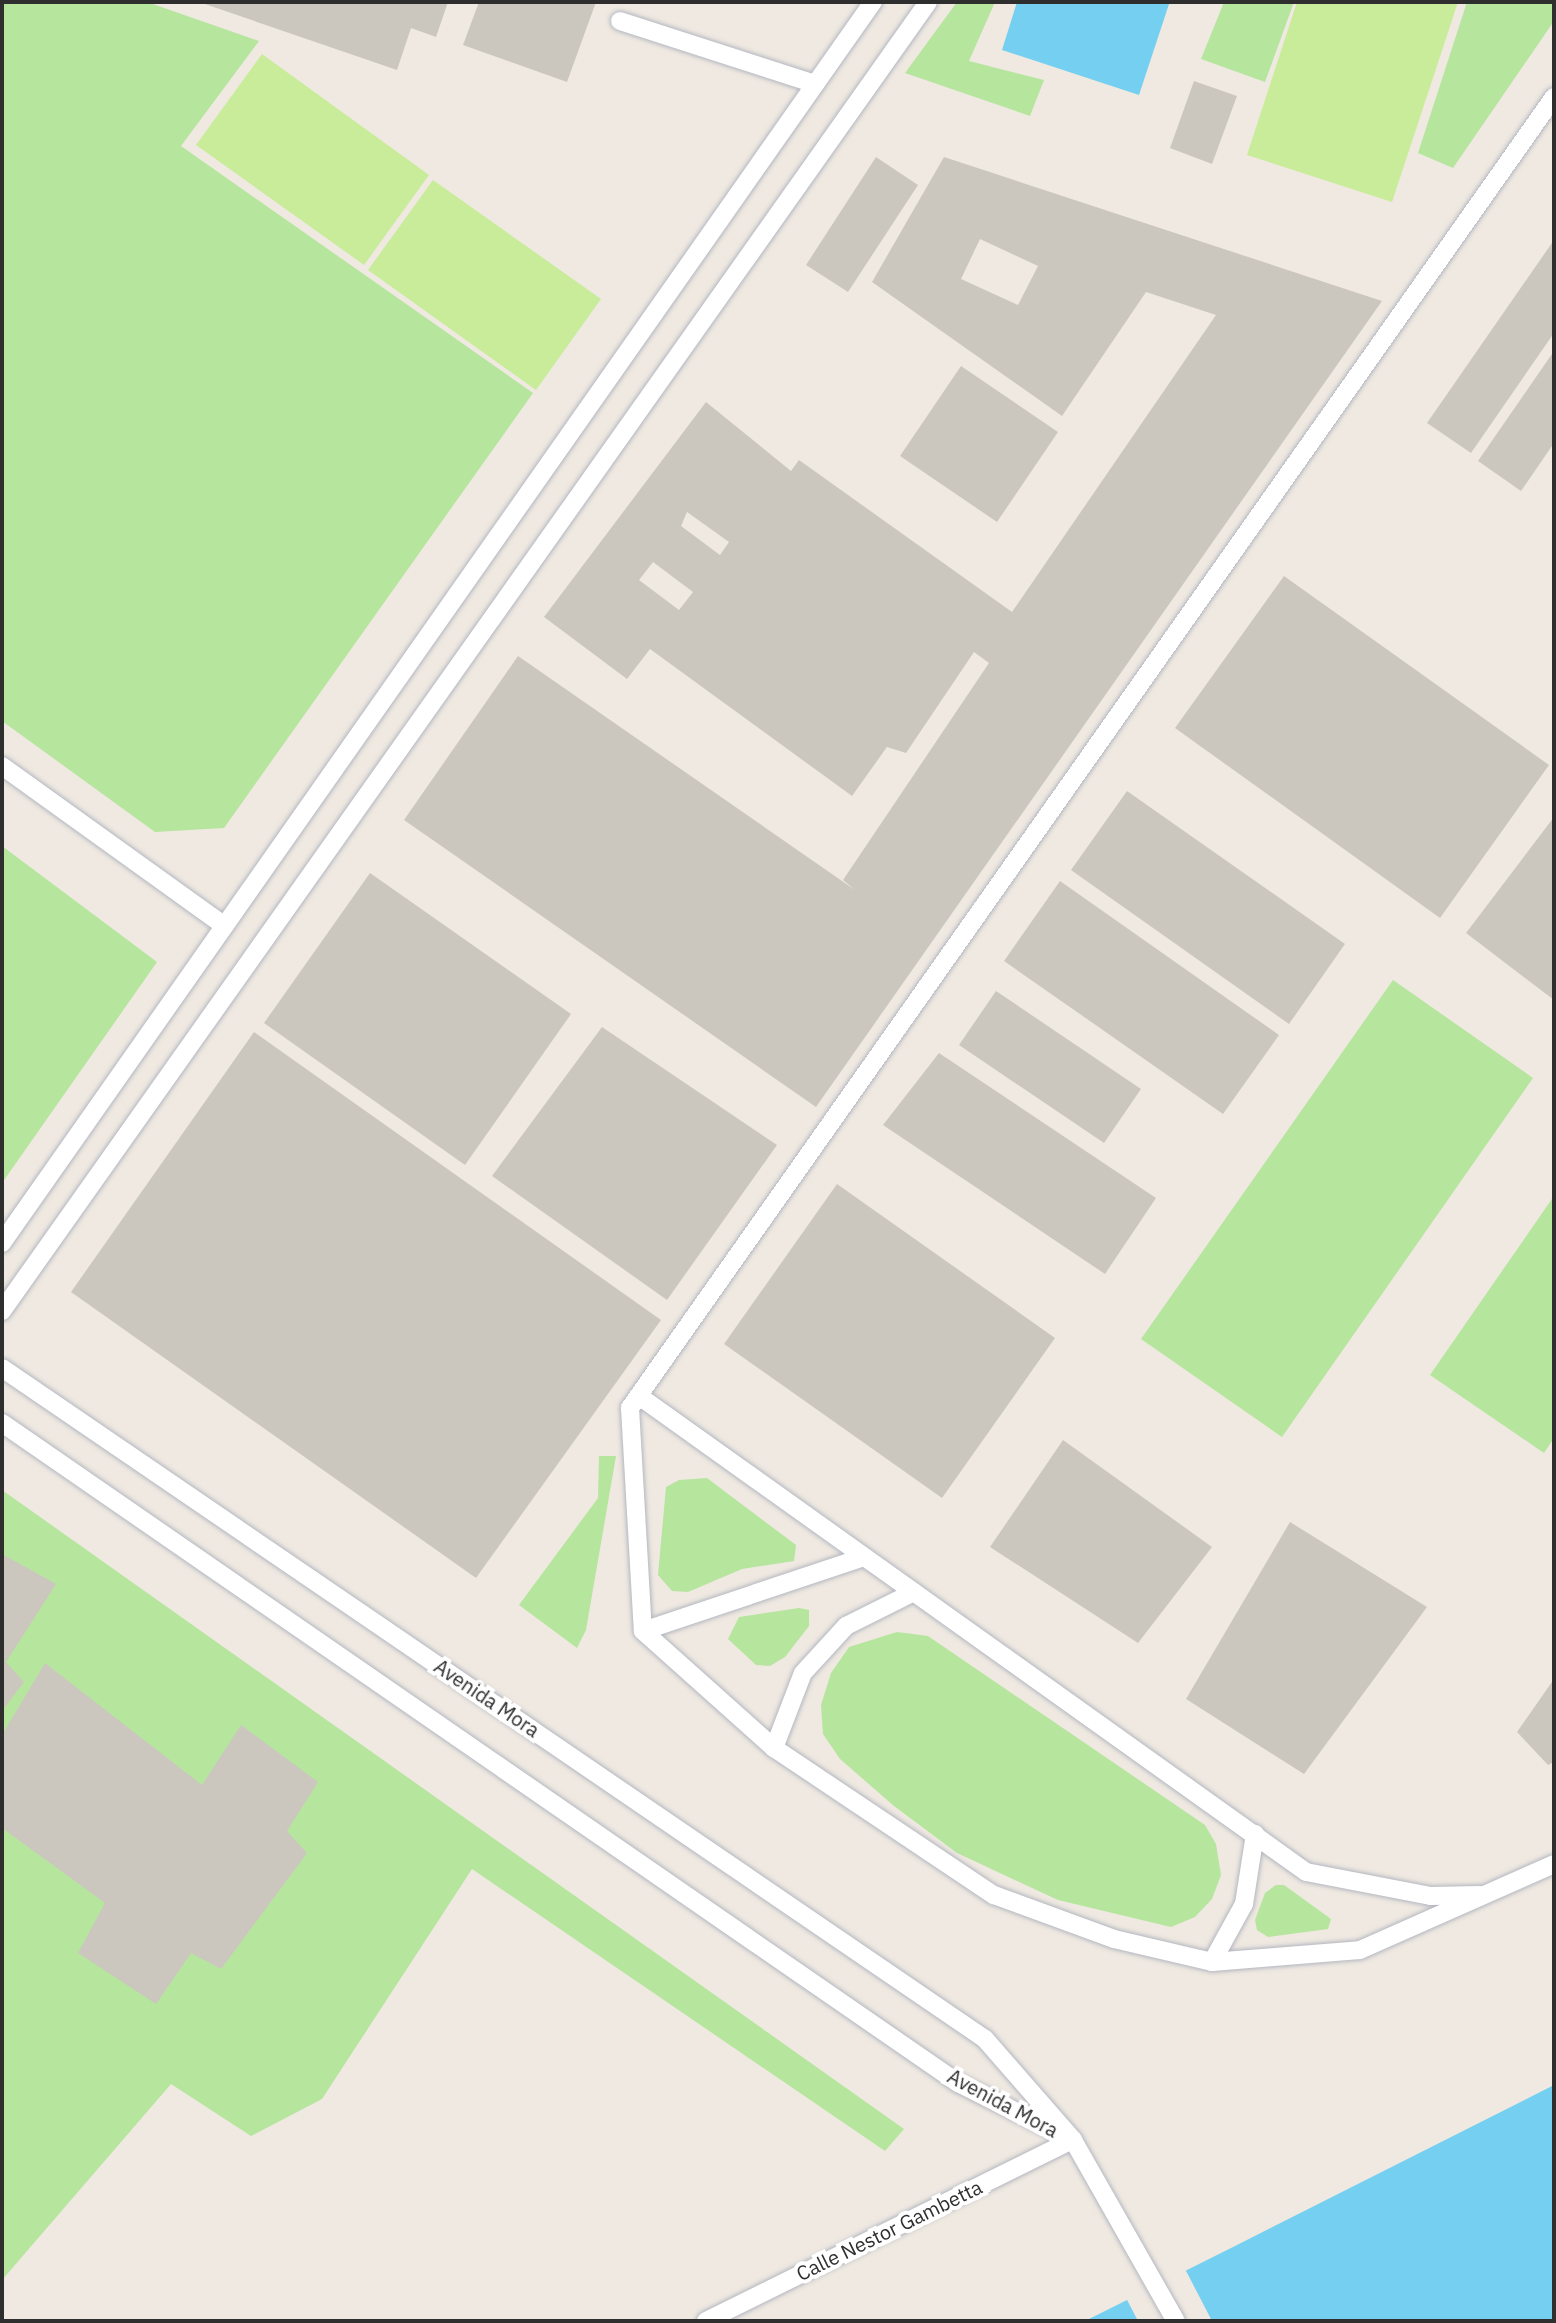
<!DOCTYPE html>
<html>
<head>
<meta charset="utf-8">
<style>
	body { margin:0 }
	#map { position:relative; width:1556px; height:2323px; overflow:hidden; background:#efe9e1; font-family:"IBM Plex Sans",sans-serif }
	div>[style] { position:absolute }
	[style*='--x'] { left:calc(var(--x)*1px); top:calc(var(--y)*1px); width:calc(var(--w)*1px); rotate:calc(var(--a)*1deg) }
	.green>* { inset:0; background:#b6e59e }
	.pitch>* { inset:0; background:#c9ec9a }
	.water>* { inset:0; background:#75cff0 }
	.pier>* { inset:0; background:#efe9e1 }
	.building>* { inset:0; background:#cbc7bf }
	.roads { filter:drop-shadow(0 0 2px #b4b7c1) drop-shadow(0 0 2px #b4b7c1) }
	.lane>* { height:18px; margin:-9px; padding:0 9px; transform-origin:9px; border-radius:9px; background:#fff }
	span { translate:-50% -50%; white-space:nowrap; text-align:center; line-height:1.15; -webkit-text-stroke:8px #fff; paint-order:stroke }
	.street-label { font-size:20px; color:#2e2e2e }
	.frame { position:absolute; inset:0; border:4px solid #2e2e2e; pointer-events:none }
</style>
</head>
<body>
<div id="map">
	<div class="green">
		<i style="clip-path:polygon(2px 2px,147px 2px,259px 41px,181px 146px,533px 393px,224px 828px,155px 832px,2px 721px)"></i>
		<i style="clip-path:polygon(957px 2px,995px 2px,969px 61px,1044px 80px,1030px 116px,905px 73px)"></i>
		<i style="clip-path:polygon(1224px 2px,1294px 2px,1265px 82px,1201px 59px)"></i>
		<i style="clip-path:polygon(1467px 2px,1554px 2px,1554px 21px,1453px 168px,1418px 153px)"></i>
		<i style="clip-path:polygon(2px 846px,157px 962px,2px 1183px)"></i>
		<i style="clip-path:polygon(1393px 980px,1533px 1078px,1282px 1437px,1141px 1339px)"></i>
		<i style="clip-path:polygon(1554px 1196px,1554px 1438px,1544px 1453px,1430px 1375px)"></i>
		<i style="clip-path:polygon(599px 1456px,616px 1456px,586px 1630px,577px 1648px,519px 1605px,598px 1498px)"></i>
		<i style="clip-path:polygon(707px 1478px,796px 1545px,794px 1561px,742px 1569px,688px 1592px,672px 1591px,658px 1575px,666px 1487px,679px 1480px)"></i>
		<i style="clip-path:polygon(2px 1490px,904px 2129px,885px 2151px,472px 1869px,322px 2099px,251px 2136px,171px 2084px,2px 2280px)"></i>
		<i style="clip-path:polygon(799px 1608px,809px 1610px,809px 1626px,785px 1657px,770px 1666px,756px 1665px,728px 1639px,739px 1617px)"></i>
		<i style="clip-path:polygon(897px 1632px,928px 1636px,1205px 1825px,1216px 1844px,1221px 1875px,1212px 1899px,1195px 1917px,1171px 1927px,1058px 1900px,957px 1853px,894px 1806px,840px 1759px,823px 1734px,821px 1705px,831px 1673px,849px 1647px)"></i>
		<i style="clip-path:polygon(1276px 1885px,1284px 1885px,1331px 1919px,1328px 1929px,1268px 1937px,1257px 1930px,1255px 1920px,1265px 1893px)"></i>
	</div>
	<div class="pitch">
		<i style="clip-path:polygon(1297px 2px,1458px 2px,1392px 202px,1247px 155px)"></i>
		<i style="clip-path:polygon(262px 54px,429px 175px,364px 265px,196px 145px)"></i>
		<i style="clip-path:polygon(433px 180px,601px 299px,536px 390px,368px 270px)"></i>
	</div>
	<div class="water">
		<i style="clip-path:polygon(1017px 2px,1169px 4px,1139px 95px,1002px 50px)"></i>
		<i style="clip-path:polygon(1554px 2085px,1554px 2321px,1085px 2321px,1239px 2244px)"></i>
	</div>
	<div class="pier">
		<i style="clip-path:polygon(1184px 2267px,1212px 2321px,1138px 2321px,1125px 2296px)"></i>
	</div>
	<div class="building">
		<i style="clip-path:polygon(199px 2px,448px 2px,436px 37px,411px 28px,397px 70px)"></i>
		<i style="clip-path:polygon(479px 2px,596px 2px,567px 82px,463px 45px)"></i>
		<i style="clip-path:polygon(1194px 81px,1237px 96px,1212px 164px,1170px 148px)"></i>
		<i style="clip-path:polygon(876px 157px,918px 185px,848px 292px,806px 265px)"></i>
		<i style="clip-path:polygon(evenodd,944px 157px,1382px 301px,816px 1107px,404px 820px,518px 656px,855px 890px,843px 880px,989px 663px,974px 652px,906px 753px,887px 747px,852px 796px,650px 649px,627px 679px,544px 617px,706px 402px,791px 471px,799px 460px,1012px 612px,1216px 315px,1146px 292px,1062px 416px,872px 282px,944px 157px,980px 239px,1038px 266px,1018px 305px,961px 279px,980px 239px,944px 157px,687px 512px,729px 542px,720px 555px,681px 526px,687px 512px,944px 157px,653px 562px,693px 592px,679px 610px,639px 580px,653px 562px)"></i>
		<i style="clip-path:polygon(1554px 240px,1554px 333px,1471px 453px,1427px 423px)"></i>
		<i style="clip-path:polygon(1554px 351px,1554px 443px,1521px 491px,1478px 461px)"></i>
		<i style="clip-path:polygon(961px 366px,1058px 432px,997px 522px,900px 456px)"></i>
		<i style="clip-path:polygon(1284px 576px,1549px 765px,1440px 918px,1175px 728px)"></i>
		<i style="clip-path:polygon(1127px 791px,1345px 944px,1289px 1024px,1071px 870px)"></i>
		<i style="clip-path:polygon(1554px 817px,1554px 1000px,1466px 933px)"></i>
		<i style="clip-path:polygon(370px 873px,571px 1014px,465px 1165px,264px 1023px)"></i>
		<i style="clip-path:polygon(1060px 881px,1279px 1035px,1223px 1114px,1004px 961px)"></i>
		<i style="clip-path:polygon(996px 991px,1141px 1089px,1104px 1143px,959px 1045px)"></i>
		<i style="clip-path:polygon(602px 1027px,777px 1145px,667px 1300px,492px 1176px)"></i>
		<i style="clip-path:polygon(254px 1032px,661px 1320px,476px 1578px,71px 1292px)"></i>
		<i style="clip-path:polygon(939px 1053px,1156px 1198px,1105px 1274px,883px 1125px)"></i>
		<i style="clip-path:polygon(837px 1184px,1055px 1338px,942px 1498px,724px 1344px)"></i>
		<i style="clip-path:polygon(1063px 1440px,1212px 1547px,1138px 1643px,990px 1547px)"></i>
		<i style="clip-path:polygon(1290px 1522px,1427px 1607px,1304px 1774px,1186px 1699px)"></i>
		<i style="clip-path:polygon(2px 1554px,56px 1584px,6px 1662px,24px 1682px,2px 1711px)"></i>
		<i style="clip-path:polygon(45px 1663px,202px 1785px,241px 1725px,318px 1782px,287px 1831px,307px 1853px,221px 1969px,191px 1953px,156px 2004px,78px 1953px,105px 1903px,2px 1828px,2px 1735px)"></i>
		<i style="clip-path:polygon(1554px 1679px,1554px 1762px,1548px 1765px,1517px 1732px)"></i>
	</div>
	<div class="roads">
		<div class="lane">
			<i style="--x:620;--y:21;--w:205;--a:17.9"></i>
			<i style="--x:1554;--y:97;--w:1604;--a:125.18"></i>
			<i style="--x:630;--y:1408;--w:223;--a:86.7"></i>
			<i style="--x:643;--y:1631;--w:176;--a:41.8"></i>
			<i style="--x:774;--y:1748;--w:265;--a:33.8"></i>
			<i style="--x:994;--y:1895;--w:128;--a:20.1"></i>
			<i style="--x:1114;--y:1939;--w:101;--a:13.2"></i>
			<i style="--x:1212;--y:1962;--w:148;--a:-4.6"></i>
			<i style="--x:1360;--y:1950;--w:212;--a:-23.9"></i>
			<i style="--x:2;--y:766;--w:274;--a:35.7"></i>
			<i style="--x:2;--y:1243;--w:1516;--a:-54.94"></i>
			<i style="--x:2;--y:1311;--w:1603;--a:-54.72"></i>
			<i style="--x:2;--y:1368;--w:1190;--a:34.32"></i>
			<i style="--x:985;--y:2039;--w:134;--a:48.9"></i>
			<i style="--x:1073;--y:2140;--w:208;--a:60.4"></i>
			<i style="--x:639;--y:1396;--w:819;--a:35.51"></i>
			<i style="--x:1306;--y:1872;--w:127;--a:10.9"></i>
			<i style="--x:1431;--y:1896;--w:49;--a:-1.2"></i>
			<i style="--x:2;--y:1423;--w:1162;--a:34.62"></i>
			<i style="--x:958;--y:2083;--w:117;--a:26.3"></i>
			<i style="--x:643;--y:1631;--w:230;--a:-18.5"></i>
			<i style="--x:774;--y:1748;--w:80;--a:-68.9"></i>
			<i style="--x:803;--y:1673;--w:64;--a:-47.5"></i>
			<i style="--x:846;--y:1626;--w:76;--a:-26.6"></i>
			<i style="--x:1212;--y:1962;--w:66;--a:-61.1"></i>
			<i style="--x:1244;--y:1904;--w:71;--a:-81.1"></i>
			<i style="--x:706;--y:2321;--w:409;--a:-26.3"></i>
		</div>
	</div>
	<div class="street-label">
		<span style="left:487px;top:1698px;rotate:34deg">Avenida Mora</span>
		<span style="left:1003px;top:2103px;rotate:28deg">Avenida Mora</span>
		<span style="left:889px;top:2230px;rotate:-26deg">Calle Nestor Gambetta</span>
	</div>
	<div class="frame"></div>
</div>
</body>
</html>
